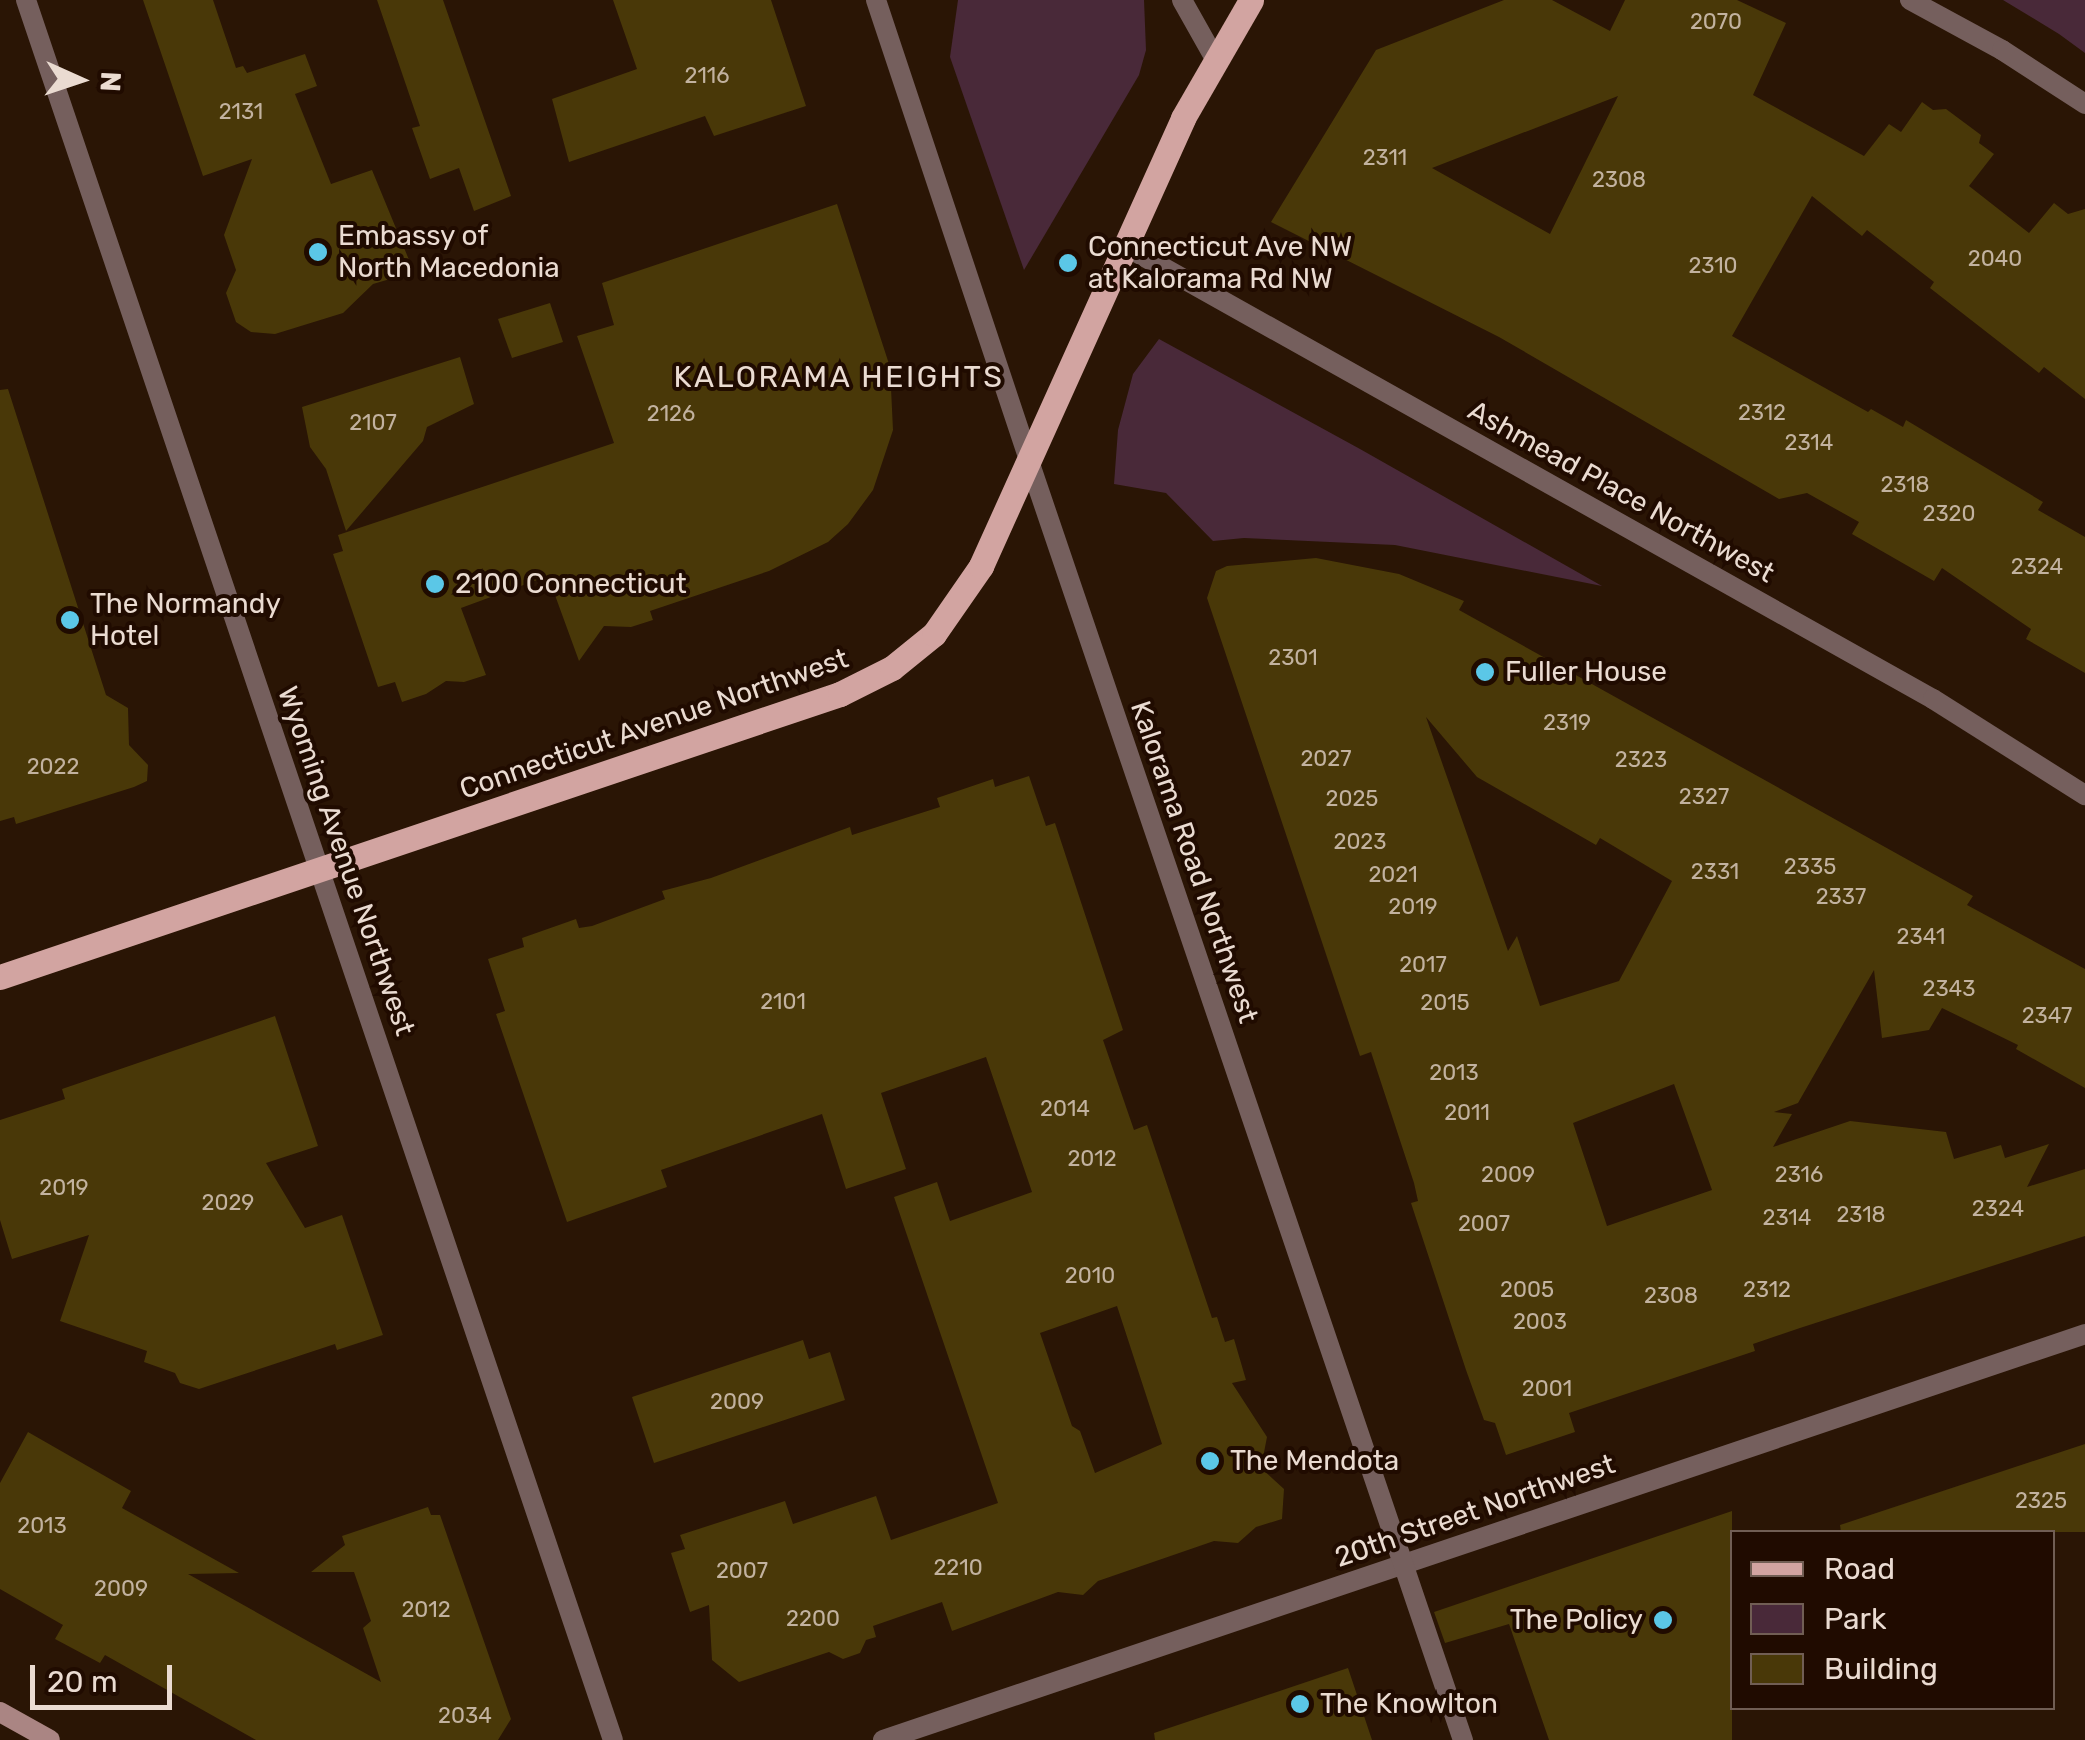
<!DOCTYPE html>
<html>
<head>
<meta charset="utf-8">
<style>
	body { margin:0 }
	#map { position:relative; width:2085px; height:1740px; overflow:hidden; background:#2a1505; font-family:Rubik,sans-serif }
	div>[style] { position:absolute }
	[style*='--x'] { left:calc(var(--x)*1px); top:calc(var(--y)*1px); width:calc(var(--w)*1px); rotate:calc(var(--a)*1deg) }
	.green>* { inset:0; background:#492939 }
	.building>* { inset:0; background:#493808 }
	.minor>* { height:20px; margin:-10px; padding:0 10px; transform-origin:10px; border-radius:10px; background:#755f5d }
	.tertiary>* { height:20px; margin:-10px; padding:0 10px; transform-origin:10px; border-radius:10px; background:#755f5d }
	.secondary>* { height:20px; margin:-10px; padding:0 10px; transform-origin:10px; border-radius:10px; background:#aa8583 }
	.primary>* { height:25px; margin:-12.5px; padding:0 12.5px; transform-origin:12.5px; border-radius:12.5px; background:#d2a4a1 }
	.dots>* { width:28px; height:28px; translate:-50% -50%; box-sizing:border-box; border:5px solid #200b00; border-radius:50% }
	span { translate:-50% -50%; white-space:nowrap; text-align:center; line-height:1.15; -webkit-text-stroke:8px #200b00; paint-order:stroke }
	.number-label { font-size:22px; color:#c2b29f }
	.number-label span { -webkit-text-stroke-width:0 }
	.poi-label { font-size:28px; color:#eadbd1 }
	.left { translate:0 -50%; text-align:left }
	.right { translate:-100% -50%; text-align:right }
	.street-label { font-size:28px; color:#eadbd1 }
	.neighbourhood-label { font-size:30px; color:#eadbd1; letter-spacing:2.5px }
	.legend { position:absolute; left:1730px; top:1530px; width:325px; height:180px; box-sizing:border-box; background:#200b00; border:2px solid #715e54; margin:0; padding:12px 18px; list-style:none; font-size:30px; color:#eadbd1 }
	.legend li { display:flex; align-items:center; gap:20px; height:50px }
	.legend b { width:50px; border:2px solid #715e54 }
	.north { position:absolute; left:30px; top:30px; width:100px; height:100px; -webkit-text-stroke:8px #200b00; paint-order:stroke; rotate:93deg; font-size:28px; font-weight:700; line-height:40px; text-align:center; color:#eadbd1 }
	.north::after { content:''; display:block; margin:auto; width:35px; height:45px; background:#eadbd1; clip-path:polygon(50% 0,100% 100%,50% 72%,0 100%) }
	.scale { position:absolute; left:30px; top:1665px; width:142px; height:45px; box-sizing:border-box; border:5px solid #eadbd1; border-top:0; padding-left:12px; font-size:30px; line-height:35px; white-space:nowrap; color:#eadbd1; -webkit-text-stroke:8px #200b00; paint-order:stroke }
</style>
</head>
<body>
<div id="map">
	<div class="green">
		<i style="clip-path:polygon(958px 0,1144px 0,1146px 50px,1139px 75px,1024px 270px,950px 57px)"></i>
		<i style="clip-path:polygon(2003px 0,2085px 0,2085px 53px,2059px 34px)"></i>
		<i style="clip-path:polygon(1159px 339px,1360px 449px,1602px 586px,1395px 545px,1244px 538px,1213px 541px,1166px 493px,1114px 484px,1118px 430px,1133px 374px)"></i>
	</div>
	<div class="building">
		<i style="clip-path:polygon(143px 0,213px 0,236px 68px,243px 66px,247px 73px,305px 54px,317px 86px,295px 94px,331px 184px,372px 170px,414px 272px,373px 284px,343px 313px,275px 334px,251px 332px,236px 322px,226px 293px,236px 270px,224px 235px,252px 159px,203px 176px)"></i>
		<i style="clip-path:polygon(377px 0,443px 0,511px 196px,474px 211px,459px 168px,430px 179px,412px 128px,420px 126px)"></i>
		<i style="clip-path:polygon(613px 0,771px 0,806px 106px,714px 136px,705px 116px,569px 162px,552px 99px,637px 69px)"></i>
		<i style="clip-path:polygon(evenodd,1504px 0,1552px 0,1610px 31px,1625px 0,1737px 0,1786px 23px,1753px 95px,1864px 156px,1889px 124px,1901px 132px,1922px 102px,1933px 110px,1946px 109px,1981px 135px,1979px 143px,1994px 154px,1969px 186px,2029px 233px,2054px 203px,2068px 214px,2085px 209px,2085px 399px,2044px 367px,2039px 373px,1930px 288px,1934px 282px,1867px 230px,1862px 236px,1812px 196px,1732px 336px,1868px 412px,1871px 409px,1903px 427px,1906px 420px,2043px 502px,2038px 510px,2085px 537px,2085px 673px,2026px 639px,2031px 629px,1942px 568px,1934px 581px,1852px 534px,1859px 522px,1807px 493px,1779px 499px,1499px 337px,1271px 222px,1376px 50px,1504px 0,1618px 96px,1550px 234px,1432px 168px,1618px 96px)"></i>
		<i style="clip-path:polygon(837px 204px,890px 367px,893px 430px,873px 490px,848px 524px,828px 542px,769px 571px,650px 611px,653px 620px,631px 627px,604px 626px,579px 661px,548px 576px,461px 608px,486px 675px,464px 682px,446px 681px,426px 694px,402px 702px,395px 682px,378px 687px,333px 554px,343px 551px,338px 535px,614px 443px,577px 336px,614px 325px,602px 283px)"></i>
		<i style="clip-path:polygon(550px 303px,563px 342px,512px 358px,498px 319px)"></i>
		<i style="clip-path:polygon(460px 357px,474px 404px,427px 427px,423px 441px,346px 531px,326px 469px,310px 447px,302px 407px)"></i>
		<i style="clip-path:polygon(8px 389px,106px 695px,128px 708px,129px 745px,148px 765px,147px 781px,134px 787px,16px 824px,14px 817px,0 821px,0 390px)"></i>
		<i style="clip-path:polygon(evenodd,1316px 558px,1399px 574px,1464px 601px,1459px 610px,1973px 896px,1967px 905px,2085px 969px,2085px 1088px,2016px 1049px,2018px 1045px,1942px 1008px,1929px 1030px,1882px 1038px,1874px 970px,1798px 1103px,1774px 1112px,1792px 1114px,1773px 1147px,1850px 1121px,1946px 1132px,1954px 1159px,2001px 1145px,2005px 1158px,2049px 1144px,2027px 1187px,2085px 1169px,2085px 1236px,1800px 1328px,1753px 1344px,1755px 1351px,1569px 1413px,1575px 1432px,1506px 1455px,1495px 1423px,1484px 1420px,1466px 1370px,1411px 1203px,1418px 1201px,1414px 1183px,1371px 1052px,1360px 1056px,1207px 598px,1216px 571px,1227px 566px,1316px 558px,1426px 717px,1477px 777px,1596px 845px,1600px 838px,1672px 881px,1619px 981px,1540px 1006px,1517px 936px,1508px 951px,1426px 717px,1316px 558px,1674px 1084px,1712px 1190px,1607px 1226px,1573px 1123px,1674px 1084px)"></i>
		<i style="clip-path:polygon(evenodd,1029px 776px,1046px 826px,1055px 823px,1123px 1030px,1103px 1040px,1134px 1130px,1147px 1125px,1212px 1318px,1217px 1317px,1225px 1342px,1234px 1339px,1246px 1380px,1232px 1383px,1267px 1437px,1261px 1468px,1284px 1489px,1282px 1519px,1256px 1527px,1238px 1543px,1214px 1541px,1098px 1581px,1083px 1595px,1058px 1592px,952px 1631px,942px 1602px,873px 1626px,876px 1637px,866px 1640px,860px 1653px,843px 1659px,829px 1652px,739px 1682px,712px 1660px,709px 1605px,690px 1612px,671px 1553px,685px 1549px,680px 1535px,785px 1501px,793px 1524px,876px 1496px,891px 1540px,998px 1503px,894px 1197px,937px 1182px,950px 1221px,1032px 1192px,986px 1057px,881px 1093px,906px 1169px,846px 1189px,822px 1114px,661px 1170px,667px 1187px,567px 1222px,496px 1014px,505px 1011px,488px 959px,524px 947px,522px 938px,576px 919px,579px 928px,592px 926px,665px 899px,662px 891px,711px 878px,850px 827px,852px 835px,940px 807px,937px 798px,993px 779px,995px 787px,1029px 776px,1117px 1306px,1162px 1444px,1095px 1473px,1080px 1431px,1072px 1426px,1040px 1333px,1117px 1306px)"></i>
		<i style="clip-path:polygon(275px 1016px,318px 1146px,266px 1163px,305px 1228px,342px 1215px,383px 1335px,337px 1350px,335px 1344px,199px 1389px,180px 1383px,175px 1373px,144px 1362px,147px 1351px,60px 1321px,89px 1235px,12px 1259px,0 1220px,0 1120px,65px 1099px,62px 1089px)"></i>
		<i style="clip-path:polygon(803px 1340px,809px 1359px,830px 1352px,845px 1400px,654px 1463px,632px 1397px)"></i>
		<i style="clip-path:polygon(28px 1432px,131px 1491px,122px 1508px,239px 1573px,188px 1574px,381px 1682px,363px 1628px,371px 1621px,354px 1572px,311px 1572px,345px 1545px,342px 1536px,428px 1507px,431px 1515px,440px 1515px,511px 1719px,498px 1740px,256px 1740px,105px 1655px,100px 1663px,55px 1639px,63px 1625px,0 1589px,0 1483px)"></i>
		<i style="clip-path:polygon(2085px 1444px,2085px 1532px,1841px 1532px,1840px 1525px)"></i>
		<i style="clip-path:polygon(1732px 1511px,1732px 1740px,1549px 1740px,1509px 1624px,1445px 1643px,1434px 1612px)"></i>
		<i style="clip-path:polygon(1348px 1668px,1372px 1740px,1155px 1740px,1154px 1733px)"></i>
	</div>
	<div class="minor">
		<i style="--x:26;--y:0;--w:1836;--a:71.36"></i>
		<i style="--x:876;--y:0;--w:486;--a:71.6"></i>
		<i style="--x:1182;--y:0;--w:65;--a:60.7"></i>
		<i style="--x:1910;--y:0;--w:105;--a:28.5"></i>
		<i style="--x:2002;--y:50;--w:99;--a:33"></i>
		<i style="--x:1125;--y:246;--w:926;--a:29.28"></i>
		<i style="--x:1933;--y:699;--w:180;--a:32.3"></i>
		<i style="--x:883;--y:1740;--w:1269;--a:-18.66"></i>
	</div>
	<div class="tertiary">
		<i style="--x:1029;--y:461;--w:1351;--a:71.26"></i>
	</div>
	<div class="secondary">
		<i style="--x:0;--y:1712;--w:57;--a:29.2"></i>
	</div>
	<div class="primary">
		<i style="--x:0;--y:977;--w:886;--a:-18.62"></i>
		<i style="--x:840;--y:694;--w:58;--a:-26.6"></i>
		<i style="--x:892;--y:668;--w:54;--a:-39"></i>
		<i style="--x:934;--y:634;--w:83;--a:-55.3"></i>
		<i style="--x:981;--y:566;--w:491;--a:-65.7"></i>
		<i style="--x:1183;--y:118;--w:136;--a:-60"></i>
	</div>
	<div class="dots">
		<i style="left:318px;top:252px;background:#5bc7e7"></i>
		<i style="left:1068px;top:263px;background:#5bc7e7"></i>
		<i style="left:435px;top:584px;background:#5bc7e7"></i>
		<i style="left:70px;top:620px;background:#5bc7e7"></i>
		<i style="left:1485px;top:672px;background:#5bc7e7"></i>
		<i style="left:1210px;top:1461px;background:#5bc7e7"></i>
		<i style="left:1663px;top:1620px;background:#5bc7e7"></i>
		<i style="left:1300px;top:1704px;background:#5bc7e7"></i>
	</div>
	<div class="number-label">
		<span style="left:1716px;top:22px">2070</span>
		<span style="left:707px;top:76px">2116</span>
		<span style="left:241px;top:112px">2131</span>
		<span style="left:1385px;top:158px">2311</span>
		<span style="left:1619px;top:180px">2308</span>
		<span style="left:1995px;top:259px">2040</span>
		<span style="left:1713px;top:266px">2310</span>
		<span style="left:1762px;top:413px">2312</span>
		<span style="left:671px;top:414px">2126</span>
		<span style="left:373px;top:423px">2107</span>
		<span style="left:1809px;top:443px">2314</span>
		<span style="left:1905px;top:485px">2318</span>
		<span style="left:1949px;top:514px">2320</span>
		<span style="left:2037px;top:567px">2324</span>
		<span style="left:1293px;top:658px">2301</span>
		<span style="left:1567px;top:723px">2319</span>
		<span style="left:1326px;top:759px">2027</span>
		<span style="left:1641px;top:760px">2323</span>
		<span style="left:53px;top:767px">2022</span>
		<span style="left:1704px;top:797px">2327</span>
		<span style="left:1352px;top:799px">2025</span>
		<span style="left:1360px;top:842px">2023</span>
		<span style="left:1810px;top:867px">2335</span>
		<span style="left:1715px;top:872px">2331</span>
		<span style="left:1393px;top:875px">2021</span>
		<span style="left:1841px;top:897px">2337</span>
		<span style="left:1413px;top:907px">2019</span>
		<span style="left:1921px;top:937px">2341</span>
		<span style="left:1423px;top:965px">2017</span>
		<span style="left:1949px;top:989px">2343</span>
		<span style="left:783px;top:1002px">2101</span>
		<span style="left:1445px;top:1003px">2015</span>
		<span style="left:2047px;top:1016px">2347</span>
		<span style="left:1454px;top:1073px">2013</span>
		<span style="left:1065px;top:1109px">2014</span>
		<span style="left:1467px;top:1113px">2011</span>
		<span style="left:1092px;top:1159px">2012</span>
		<span style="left:1508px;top:1175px">2009</span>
		<span style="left:1799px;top:1175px">2316</span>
		<span style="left:64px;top:1188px">2019</span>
		<span style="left:228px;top:1203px">2029</span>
		<span style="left:1998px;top:1209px">2324</span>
		<span style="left:1861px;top:1215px">2318</span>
		<span style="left:1787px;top:1218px">2314</span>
		<span style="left:1484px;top:1224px">2007</span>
		<span style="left:1090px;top:1276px">2010</span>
		<span style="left:1527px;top:1290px">2005</span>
		<span style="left:1767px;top:1290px">2312</span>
		<span style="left:1671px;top:1296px">2308</span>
		<span style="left:1540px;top:1322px">2003</span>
		<span style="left:1547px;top:1389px">2001</span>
		<span style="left:737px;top:1402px">2009</span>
		<span style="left:2041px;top:1501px">2325</span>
		<span style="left:42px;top:1526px">2013</span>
		<span style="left:958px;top:1568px">2210</span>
		<span style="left:742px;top:1571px">2007</span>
		<span style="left:121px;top:1589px">2009</span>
		<span style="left:426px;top:1610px">2012</span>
		<span style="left:813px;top:1619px">2200</span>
		<span style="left:465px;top:1716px">2034</span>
	</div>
	<div class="poi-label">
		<span class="left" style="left:338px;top:252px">Embassy of<br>North Macedonia</span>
		<span class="left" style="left:1088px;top:263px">Connecticut Ave NW<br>at Kalorama Rd NW</span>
		<span class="left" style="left:455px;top:584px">2100 Connecticut</span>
		<span class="left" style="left:90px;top:620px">The Normandy<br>Hotel</span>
		<span class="left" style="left:1505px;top:672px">Fuller House</span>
		<span class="left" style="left:1230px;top:1461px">The Mendota</span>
		<span class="right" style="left:1643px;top:1620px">The Policy</span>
		<span class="left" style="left:1320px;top:1704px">The Knowlton</span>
	</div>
	<div class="street-label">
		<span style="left:1621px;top:492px;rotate:29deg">Ashmead Place Northwest</span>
		<span style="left:654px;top:724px;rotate:-19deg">Connecticut Avenue Northwest</span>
		<span style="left:346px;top:861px;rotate:71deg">Wyoming Avenue Northwest</span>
		<span style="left:1194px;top:862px;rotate:71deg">Kalorama Road Northwest</span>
		<span style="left:1475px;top:1511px;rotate:-19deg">20th Street Northwest</span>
	</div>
	<div class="neighbourhood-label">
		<span style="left:839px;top:377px">KALORAMA HEIGHTS</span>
	</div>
	<ul class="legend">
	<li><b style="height:12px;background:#d2a4a1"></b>Road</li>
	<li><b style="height:28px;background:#492939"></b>Park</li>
	<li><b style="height:28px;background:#493808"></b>Building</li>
	</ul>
	<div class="north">N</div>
	<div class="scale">20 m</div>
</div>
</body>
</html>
